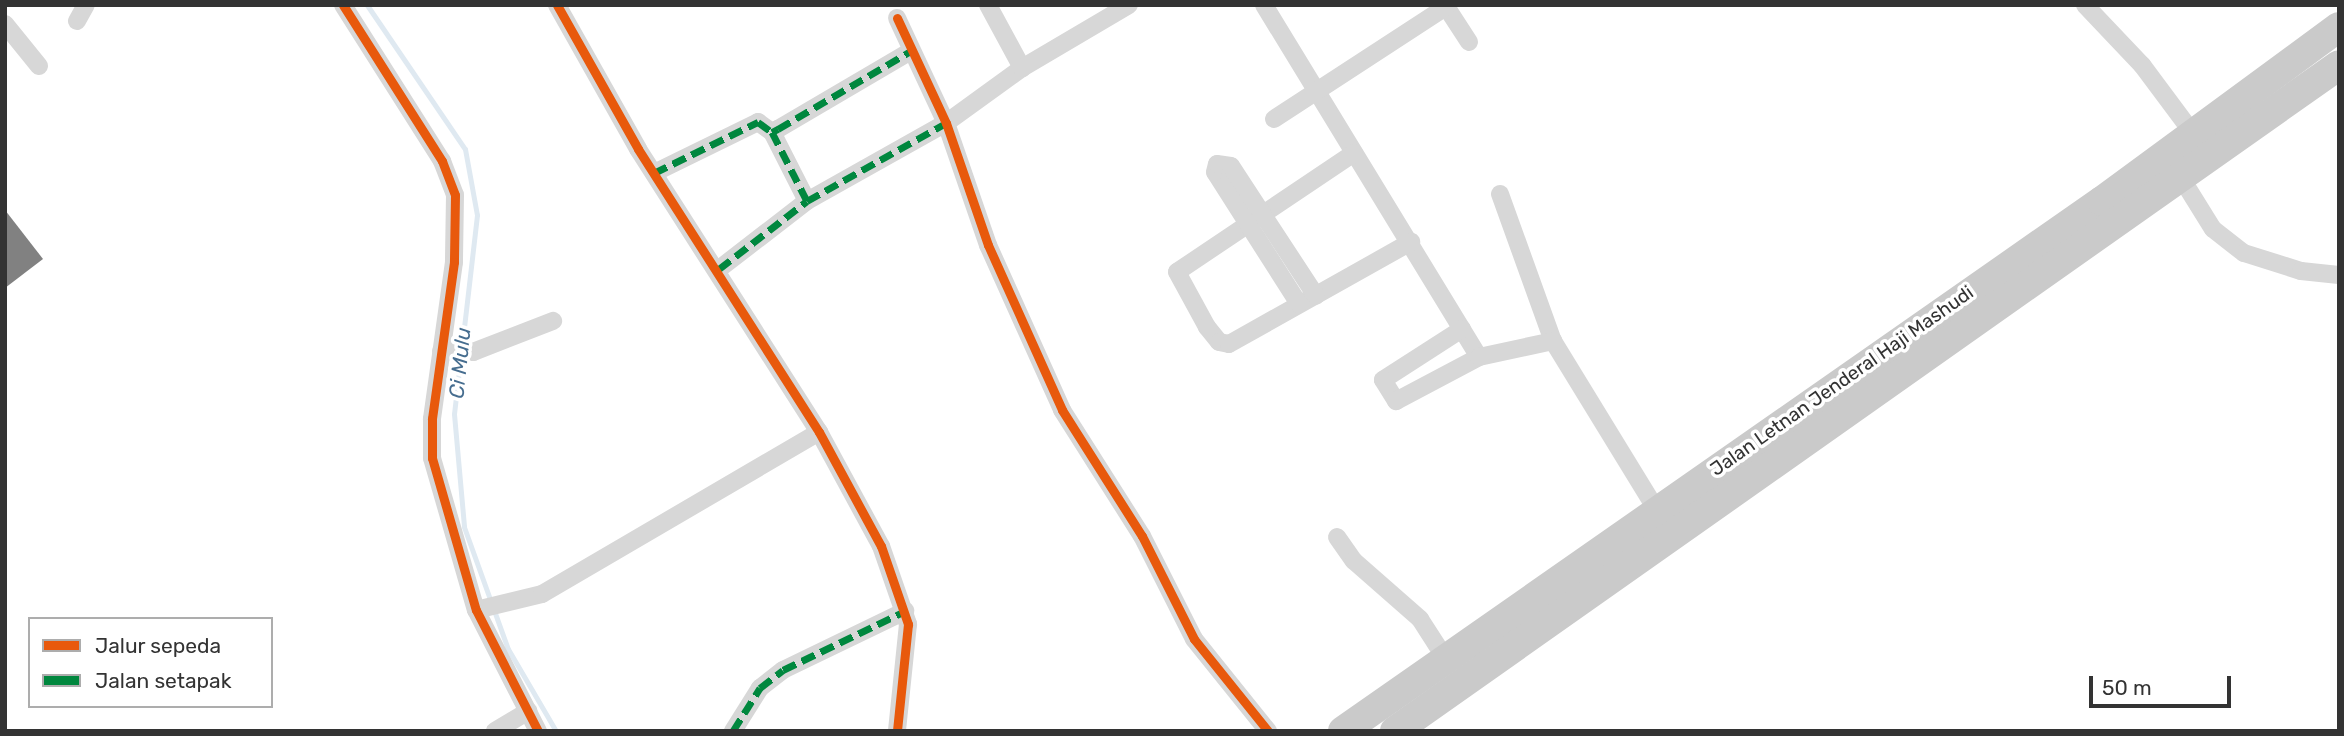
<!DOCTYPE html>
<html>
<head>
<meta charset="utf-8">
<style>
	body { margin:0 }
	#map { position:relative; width:2344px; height:736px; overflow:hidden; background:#fff; font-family:Rubik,sans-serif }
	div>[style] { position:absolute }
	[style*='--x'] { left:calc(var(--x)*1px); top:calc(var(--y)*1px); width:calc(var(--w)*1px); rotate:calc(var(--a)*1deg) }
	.stream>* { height:5px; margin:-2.5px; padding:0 2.5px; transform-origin:2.5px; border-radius:2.5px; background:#dfe9f1 }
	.building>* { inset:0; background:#818181 }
	.minor>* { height:18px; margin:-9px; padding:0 9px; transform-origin:9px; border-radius:9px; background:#d7d7d7 }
	.primary>* { height:30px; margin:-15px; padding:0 15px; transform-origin:15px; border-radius:15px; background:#cacaca }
	.quiet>* { height:7px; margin-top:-3.5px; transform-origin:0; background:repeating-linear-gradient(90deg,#00873e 0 14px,transparent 0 21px) }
	.cycleway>* { height:9px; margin:-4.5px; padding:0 4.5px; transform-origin:4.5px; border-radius:4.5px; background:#e8590c }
	span { translate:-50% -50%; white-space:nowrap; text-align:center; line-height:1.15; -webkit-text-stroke:7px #fff; paint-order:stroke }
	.street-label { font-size:19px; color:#333 }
	.water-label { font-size:21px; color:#466d8f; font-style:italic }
	.frame { position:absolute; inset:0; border:7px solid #333; pointer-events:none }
	.legend { position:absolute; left:28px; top:617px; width:245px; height:91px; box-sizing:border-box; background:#fff; border:2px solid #adadad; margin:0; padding:9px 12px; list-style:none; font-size:21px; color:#333 }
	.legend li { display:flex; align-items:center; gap:14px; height:35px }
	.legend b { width:35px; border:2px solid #adadad }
	.scale { position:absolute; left:2089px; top:676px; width:142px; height:32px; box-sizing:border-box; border:4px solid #333; border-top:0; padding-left:9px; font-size:21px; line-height:24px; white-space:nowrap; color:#333; -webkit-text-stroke:5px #fff; paint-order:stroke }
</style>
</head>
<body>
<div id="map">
	<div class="stream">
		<i style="--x:367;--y:5;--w:174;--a:55.8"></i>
		<i style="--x:465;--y:149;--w:67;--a:79.7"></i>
		<i style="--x:477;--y:215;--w:200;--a:96.6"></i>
		<i style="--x:454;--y:414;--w:113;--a:84.9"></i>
		<i style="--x:464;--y:527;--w:130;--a:70.2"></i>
		<i style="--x:508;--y:649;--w:95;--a:59.7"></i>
	</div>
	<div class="building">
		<i style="clip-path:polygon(5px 210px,43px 259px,5px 288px)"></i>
	</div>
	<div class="minor">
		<i style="--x:343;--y:5;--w:185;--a:57.6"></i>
		<i style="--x:442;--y:161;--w:36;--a:69"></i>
		<i style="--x:455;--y:195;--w:67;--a:90.9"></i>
		<i style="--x:454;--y:262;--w:159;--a:98"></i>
		<i style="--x:432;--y:419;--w:39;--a:90"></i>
		<i style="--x:432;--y:458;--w:158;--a:73.9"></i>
		<i style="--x:476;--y:610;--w:136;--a:62.9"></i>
		<i style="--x:557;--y:5;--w:165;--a:60.6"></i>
		<i style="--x:638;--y:149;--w:336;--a:57.4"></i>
		<i style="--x:819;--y:432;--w:130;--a:61.5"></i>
		<i style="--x:881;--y:546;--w:83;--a:70.9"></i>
		<i style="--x:908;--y:624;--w:108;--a:95.9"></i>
		<i style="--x:988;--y:5;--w:72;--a:61.6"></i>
		<i style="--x:1264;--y:5;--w:412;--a:58.6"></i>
		<i style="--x:1445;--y:5;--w:44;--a:57"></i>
		<i style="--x:2085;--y:5;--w:83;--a:46.5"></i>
		<i style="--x:2142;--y:65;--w:84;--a:53.3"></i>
		<i style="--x:897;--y:18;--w:116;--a:65"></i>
		<i style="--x:946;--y:123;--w:129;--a:71"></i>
		<i style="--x:988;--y:245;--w:181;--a:65.8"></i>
		<i style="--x:1062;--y:410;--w:149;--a:57.6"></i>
		<i style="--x:1142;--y:536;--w:115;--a:63.2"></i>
		<i style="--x:1194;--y:639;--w:118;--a:51.2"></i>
		<i style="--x:77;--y:21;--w:18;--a:-61"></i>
		<i style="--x:5;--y:24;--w:54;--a:51"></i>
		<i style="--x:1274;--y:119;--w:205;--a:-33.1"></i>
		<i style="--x:772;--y:132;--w:77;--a:63.1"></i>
		<i style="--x:1354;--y:153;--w:213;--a:146.1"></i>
		<i style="--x:1177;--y:272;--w:63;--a:61.4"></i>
		<i style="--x:1207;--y:327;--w:19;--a:51"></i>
		<i style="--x:1219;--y:342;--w:10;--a:11"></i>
		<i style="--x:1229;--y:344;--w:209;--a:-29.3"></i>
		<i style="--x:654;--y:173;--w:116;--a:-26.1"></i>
		<i style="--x:758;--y:122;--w:17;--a:36"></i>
		<i style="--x:772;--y:132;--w:7;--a:-27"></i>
		<i style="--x:778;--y:129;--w:154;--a:-30.4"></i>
		<i style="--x:2180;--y:176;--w:62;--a:58.1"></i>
		<i style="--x:2213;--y:229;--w:39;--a:38"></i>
		<i style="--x:2244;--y:253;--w:60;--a:17.5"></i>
		<i style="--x:2301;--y:271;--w:38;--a:6"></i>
		<i style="--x:1500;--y:194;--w:156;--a:70.2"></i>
		<i style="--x:719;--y:269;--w:111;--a:-37.7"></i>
		<i style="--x:807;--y:201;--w:159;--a:-29.3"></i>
		<i style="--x:946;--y:123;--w:94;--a:-35.9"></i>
		<i style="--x:1022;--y:68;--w:124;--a:-30.5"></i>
		<i style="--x:1299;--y:304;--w:156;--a:-122.5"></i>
		<i style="--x:1215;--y:172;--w:8;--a:-76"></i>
		<i style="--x:1217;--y:164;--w:14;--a:8"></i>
		<i style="--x:1231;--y:166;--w:155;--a:56.8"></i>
		<i style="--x:1462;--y:329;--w:94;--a:147.2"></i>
		<i style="--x:1383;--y:380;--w:25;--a:58"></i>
		<i style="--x:1396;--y:401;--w:94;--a:-27.9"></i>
		<i style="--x:1479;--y:357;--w:76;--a:-12.2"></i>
		<i style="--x:1553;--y:341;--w:197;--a:58.5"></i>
		<i style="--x:441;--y:351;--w:32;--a:2"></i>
		<i style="--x:473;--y:352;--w:86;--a:-21.2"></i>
		<i style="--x:1337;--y:537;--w:29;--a:55"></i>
		<i style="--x:1354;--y:561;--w:88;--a:41.3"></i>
		<i style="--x:1420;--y:619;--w:46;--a:57.3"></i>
		<i style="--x:476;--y:610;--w:68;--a:-13.6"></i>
		<i style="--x:542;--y:594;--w:321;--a:-30.3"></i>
		<i style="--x:495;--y:731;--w:39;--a:-31"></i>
		<i style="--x:733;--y:731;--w:51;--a:-57.9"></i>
		<i style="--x:760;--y:688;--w:29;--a:-38"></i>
		<i style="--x:783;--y:670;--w:136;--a:-25.8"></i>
	</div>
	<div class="primary">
		<i style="--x:1343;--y:731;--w:926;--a:-34.93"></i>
		<i style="--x:2102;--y:201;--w:294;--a:-36.3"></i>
		<i style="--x:1395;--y:731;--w:1155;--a:-35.2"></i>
	</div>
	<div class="quiet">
		<i style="--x:772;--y:132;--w:77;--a:63.1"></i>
		<i style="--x:654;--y:173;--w:116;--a:-26.1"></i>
		<i style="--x:758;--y:122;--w:17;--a:36"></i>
		<i style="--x:772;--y:132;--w:7;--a:-27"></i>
		<i style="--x:778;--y:129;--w:154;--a:-30.4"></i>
		<i style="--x:719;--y:269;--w:111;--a:-37.7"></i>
		<i style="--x:807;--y:201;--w:159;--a:-29.3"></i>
		<i style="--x:733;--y:731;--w:51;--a:-57.9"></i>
		<i style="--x:760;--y:688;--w:29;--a:-38"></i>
		<i style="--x:783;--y:670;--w:136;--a:-25.8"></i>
	</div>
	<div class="cycleway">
		<i style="--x:343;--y:5;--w:185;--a:57.6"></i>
		<i style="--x:442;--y:161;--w:36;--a:69"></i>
		<i style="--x:455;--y:195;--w:67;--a:90.9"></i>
		<i style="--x:454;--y:262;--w:159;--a:98"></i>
		<i style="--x:432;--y:419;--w:39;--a:90"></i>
		<i style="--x:432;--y:458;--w:158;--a:73.9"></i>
		<i style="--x:476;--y:610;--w:136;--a:62.9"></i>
		<i style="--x:557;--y:5;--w:165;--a:60.6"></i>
		<i style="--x:638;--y:149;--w:336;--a:57.4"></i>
		<i style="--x:819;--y:432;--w:130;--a:61.5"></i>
		<i style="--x:881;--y:546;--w:83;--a:70.9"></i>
		<i style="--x:908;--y:624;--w:108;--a:95.9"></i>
		<i style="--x:897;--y:18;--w:116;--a:65"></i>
		<i style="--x:946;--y:123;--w:129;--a:71"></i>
		<i style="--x:988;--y:245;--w:181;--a:65.8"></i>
		<i style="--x:1062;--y:410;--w:149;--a:57.6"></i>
		<i style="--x:1142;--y:536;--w:115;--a:63.2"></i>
		<i style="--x:1194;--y:639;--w:118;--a:51.2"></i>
	</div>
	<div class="street-label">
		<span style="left:1842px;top:381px;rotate:-35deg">Jalan Letnan Jenderal Haji Mashudi</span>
	</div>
	<div class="water-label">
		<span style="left:460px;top:363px;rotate:-84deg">Ci Mulu</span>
	</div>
	<div class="frame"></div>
	<ul class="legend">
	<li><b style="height:9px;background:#e8590c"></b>Jalur sepeda</li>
	<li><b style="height:9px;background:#00873e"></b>Jalan setapak</li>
	</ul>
	<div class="scale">50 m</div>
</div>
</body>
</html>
